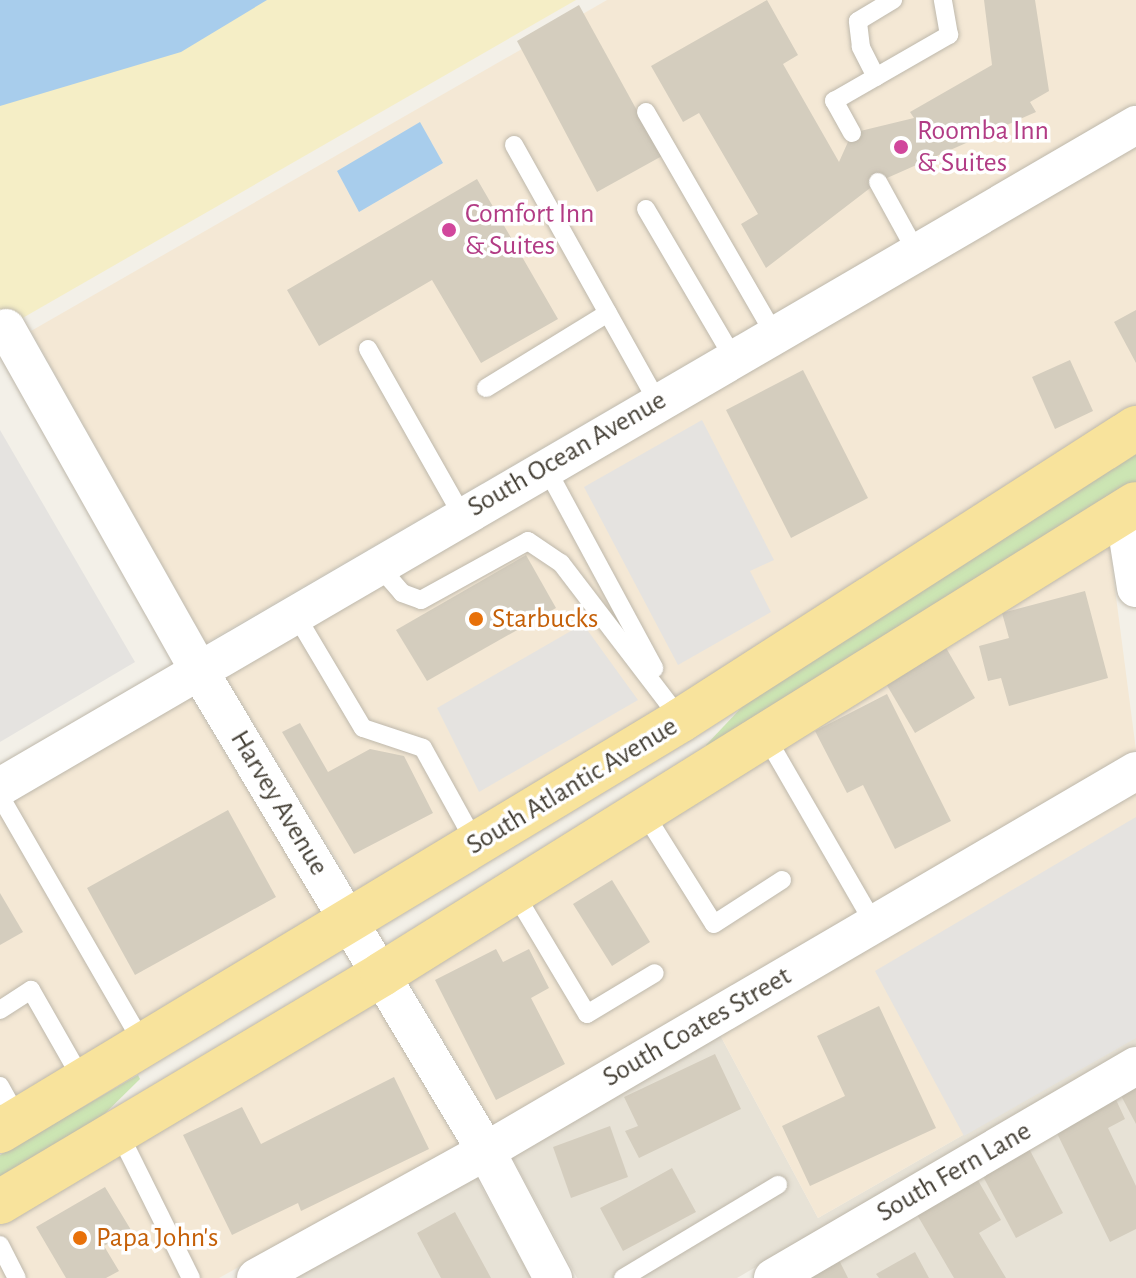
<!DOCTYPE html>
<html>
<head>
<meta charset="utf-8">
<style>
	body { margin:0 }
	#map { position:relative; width:1136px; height:1278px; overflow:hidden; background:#f3f0e8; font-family:"Alegreya Sans",sans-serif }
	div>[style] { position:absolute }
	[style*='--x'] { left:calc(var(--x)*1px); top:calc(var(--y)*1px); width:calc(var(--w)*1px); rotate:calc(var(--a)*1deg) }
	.residential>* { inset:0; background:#e7e2d6 }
	.commercial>* { inset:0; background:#f4e8d5 }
	.green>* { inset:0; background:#cce5b3 }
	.sand>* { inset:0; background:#f5eec6 }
	.parking>* { inset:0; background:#e5e3e0 }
	.water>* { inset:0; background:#a8cdec }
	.building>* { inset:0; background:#d4cdbe }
	.roads { filter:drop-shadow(0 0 2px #beb8ab) drop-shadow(0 0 2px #beb8ab) }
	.lane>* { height:18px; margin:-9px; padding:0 9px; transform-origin:9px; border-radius:9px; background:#fff }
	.street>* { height:38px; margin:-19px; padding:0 19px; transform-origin:19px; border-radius:19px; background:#fff }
	.primary>* { height:44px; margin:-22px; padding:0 22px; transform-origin:22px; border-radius:22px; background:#f8e39c }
	.dots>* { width:22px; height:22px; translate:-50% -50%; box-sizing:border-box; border:4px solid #fff; border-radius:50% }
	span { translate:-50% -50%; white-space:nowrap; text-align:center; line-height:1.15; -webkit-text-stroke:7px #fff; paint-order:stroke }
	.hotel-label { font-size:28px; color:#b23c85 }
	.left { translate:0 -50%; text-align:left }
	.street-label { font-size:28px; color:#464137 }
	.food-label { font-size:28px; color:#c56008 }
</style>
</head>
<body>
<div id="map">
	<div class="residential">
		<i style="clip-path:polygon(720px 1035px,818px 1218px,1136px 1036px,1136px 1045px,737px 1278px,577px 1278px,512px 1157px)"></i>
		<i style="clip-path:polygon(1136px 1087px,1136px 1278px,809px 1278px)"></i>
		<i style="clip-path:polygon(476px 1177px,531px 1278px,293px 1278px)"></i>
	</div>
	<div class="commercial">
		<i style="clip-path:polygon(607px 0,1136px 0,1136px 104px,206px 643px,31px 331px)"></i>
		<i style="clip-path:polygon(1136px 145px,1136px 407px,669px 706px,358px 895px,224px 674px)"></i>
		<i style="clip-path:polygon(1109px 543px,1136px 750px,494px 1126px,408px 979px)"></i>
		<i style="clip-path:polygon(189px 694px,324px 916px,0 1109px,0 807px)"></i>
		<i style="clip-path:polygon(1136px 793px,1136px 1036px,818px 1218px,720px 1035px)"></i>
		<i style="clip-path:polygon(374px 1000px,459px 1145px,219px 1278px,0 1278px,0 1223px)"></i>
	</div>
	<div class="green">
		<i style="clip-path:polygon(1136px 453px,1136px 484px,710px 751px,706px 745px,758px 690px)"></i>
		<i style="clip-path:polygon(138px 1075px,140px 1079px,76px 1142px,0 1185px,0 1155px)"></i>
	</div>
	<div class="sand">
		<i style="clip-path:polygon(0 0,576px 0,0 331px)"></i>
	</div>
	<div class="parking">
		<i style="clip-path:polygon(702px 420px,774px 560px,750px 571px,771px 612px,678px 665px,584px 487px)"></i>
		<i style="clip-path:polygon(0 430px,135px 662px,0 742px)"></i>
		<i style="clip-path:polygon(583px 624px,638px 700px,479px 792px,437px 708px)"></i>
		<i style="clip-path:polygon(1136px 817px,1136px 1038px,964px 1136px,875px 971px)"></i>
	</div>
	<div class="water">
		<i style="clip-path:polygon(0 0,267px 0,181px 52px,0 106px)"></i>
		<i style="clip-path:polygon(420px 122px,443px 163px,359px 212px,337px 171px)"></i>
	</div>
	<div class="building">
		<i style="clip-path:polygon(767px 0,798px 55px,783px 64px,839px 162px,852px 133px,914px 118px,910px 112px,992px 65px,984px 0,1035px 0,1049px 91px,1030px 102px,1036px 112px,878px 182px,766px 268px,741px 224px,758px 214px,699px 113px,683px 122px,651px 66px)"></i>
		<i style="clip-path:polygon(579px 5px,662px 156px,597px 192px,517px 41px)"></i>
		<i style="clip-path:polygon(477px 179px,558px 319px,481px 363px,432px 280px,319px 346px,287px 290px)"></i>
		<i style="clip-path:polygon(1136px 310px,1136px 363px,1114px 322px)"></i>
		<i style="clip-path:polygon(1070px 360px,1093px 411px,1055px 429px,1032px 377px)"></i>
		<i style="clip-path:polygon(803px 370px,868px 498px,791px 538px,726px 410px)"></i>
		<i style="clip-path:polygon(526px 555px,556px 608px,427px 681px,396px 630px)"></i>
		<i style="clip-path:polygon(1085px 591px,1108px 678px,1009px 706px,1001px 678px,988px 681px,979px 646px,1009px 638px,1002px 613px)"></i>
		<i style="clip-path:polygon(945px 646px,975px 698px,915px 733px,885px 682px)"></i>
		<i style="clip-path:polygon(887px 694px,951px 821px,895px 849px,863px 785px,847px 793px,815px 731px)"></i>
		<i style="clip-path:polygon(300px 723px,328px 772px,370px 749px,404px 756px,433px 813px,354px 854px,282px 732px)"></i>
		<i style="clip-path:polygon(228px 810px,276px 897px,135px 975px,87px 888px)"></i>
		<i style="clip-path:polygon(612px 880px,650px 942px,612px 966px,573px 904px)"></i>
		<i style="clip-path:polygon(0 893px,23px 932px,0 945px)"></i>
		<i style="clip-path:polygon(496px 949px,503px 962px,529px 949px,549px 988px,531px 998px,565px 1064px,496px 1100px,435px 980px)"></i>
		<i style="clip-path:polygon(879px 1006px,936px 1128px,810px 1186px,782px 1126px,845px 1096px,817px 1036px)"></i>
		<i style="clip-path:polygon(715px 1054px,741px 1109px,639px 1158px,625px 1131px,638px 1126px,624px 1097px)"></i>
		<i style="clip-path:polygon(394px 1077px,429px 1149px,301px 1211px,298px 1203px,232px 1235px,183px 1135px,242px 1107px,261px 1144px)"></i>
		<i style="clip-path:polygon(1136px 1080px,1136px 1124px,1118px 1090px)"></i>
		<i style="clip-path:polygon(1111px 1089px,1125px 1119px,1108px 1128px,1136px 1186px,1136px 1229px,1110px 1242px,1050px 1119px)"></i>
		<i style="clip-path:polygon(610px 1126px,628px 1177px,571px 1198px,553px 1147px)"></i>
		<i style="clip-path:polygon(1025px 1141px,1063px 1213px,1016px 1238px,978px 1167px)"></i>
		<i style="clip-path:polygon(969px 1165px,1001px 1220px,979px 1233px,1006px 1278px,954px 1278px,909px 1201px)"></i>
		<i style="clip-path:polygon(672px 1168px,696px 1212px,623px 1251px,600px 1208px)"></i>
		<i style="clip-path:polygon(105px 1187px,131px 1230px,104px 1246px,119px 1271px,106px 1278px,66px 1278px,36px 1227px)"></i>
		<i style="clip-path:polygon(455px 1212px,491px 1278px,441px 1278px,417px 1233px)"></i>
		<i style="clip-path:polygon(915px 1252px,929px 1278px,879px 1278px,876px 1274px)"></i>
		<i style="clip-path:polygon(839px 1260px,848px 1278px,803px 1278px)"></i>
	</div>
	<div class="roads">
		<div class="lane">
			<i style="--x:876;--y:77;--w:34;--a:-117"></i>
			<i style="--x:861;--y:47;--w:26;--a:-97"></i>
			<i style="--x:858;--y:21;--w:41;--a:-31"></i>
			<i style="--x:646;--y:112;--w:256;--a:60"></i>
			<i style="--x:852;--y:133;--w:37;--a:-119"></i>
			<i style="--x:834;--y:101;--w:133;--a:-29.9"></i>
			<i style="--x:949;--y:35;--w:36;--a:-100"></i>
			<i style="--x:514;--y:145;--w:293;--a:60.8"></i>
			<i style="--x:878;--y:182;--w:79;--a:61.2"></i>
			<i style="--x:646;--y:209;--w:172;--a:59.6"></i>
			<i style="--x:368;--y:349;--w:191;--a:60.5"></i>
			<i style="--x:486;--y:388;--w:143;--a:-31.6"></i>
			<i style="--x:545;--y:466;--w:230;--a:61.6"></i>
			<i style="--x:377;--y:564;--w:38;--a:49"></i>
			<i style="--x:402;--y:593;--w:20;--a:20"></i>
			<i style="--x:421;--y:600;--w:122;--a:-28.9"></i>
			<i style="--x:528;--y:541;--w:40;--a:34"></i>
			<i style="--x:561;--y:563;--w:198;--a:52.6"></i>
			<i style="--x:294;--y:612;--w:135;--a:59.3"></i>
			<i style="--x:363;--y:728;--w:63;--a:18.4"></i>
			<i style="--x:423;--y:748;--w:110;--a:61.1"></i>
			<i style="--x:765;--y:735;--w:218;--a:60"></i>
			<i style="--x:0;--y:796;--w:288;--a:60"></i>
			<i style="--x:643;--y:811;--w:133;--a:57.9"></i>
			<i style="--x:714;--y:924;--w:81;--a:-32.9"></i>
			<i style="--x:514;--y:892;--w:142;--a:59.1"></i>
			<i style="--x:587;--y:1014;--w:79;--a:-31.1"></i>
			<i style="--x:0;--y:1010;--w:37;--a:-33"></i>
			<i style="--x:31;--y:990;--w:105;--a:60.3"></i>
			<i style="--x:0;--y:1086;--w:39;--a:61"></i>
			<i style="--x:119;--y:1133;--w:162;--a:63.6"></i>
			<i style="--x:0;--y:1245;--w:37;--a:63"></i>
			<i style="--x:623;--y:1278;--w:181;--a:-31"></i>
		</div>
		<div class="street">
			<i style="--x:6;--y:328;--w:391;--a:60.6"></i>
			<i style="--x:198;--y:669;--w:561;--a:59.14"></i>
			<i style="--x:486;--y:1151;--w:144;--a:62.2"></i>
			<i style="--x:1124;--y:512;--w:77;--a:81"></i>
			<i style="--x:0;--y:787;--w:1315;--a:-30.23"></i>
			<i style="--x:256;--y:1278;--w:263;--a:-28.9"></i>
			<i style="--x:486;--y:1151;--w:753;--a:-30.31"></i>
			<i style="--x:773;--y:1278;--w:420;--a:-30.3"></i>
		</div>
		<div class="primary">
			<i style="--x:0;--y:1131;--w:795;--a:-31.11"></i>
			<i style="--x:681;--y:720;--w:541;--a:-32.69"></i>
			<i style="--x:0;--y:1202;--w:445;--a:-30.8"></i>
			<i style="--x:382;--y:974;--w:888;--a:-31.94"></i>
		</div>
	</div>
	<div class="dots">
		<i style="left:901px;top:147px;background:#d1479c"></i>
		<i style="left:449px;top:230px;background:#d1479c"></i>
		<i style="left:476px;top:619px;background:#e8710a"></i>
		<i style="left:80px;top:1238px;background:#e8710a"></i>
	</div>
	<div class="hotel-label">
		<span class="left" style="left:917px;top:147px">Roomba Inn<br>&amp; Suites</span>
		<span class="left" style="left:465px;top:230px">Comfort Inn<br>&amp; Suites</span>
	</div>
	<div class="street-label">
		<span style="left:567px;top:454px;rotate:-30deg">South Ocean Avenue</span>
		<span style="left:572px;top:786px;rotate:-31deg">South Atlantic Avenue</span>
		<span style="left:279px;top:803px;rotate:59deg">Harvey Avenue</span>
		<span style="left:697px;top:1027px;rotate:-30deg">South Coates Street</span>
		<span style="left:954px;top:1172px;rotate:-30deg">South Fern Lane</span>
	</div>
	<div class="food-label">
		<span class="left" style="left:492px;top:619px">Starbucks</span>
		<span class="left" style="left:96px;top:1238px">Papa John's</span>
	</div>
</div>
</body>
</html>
